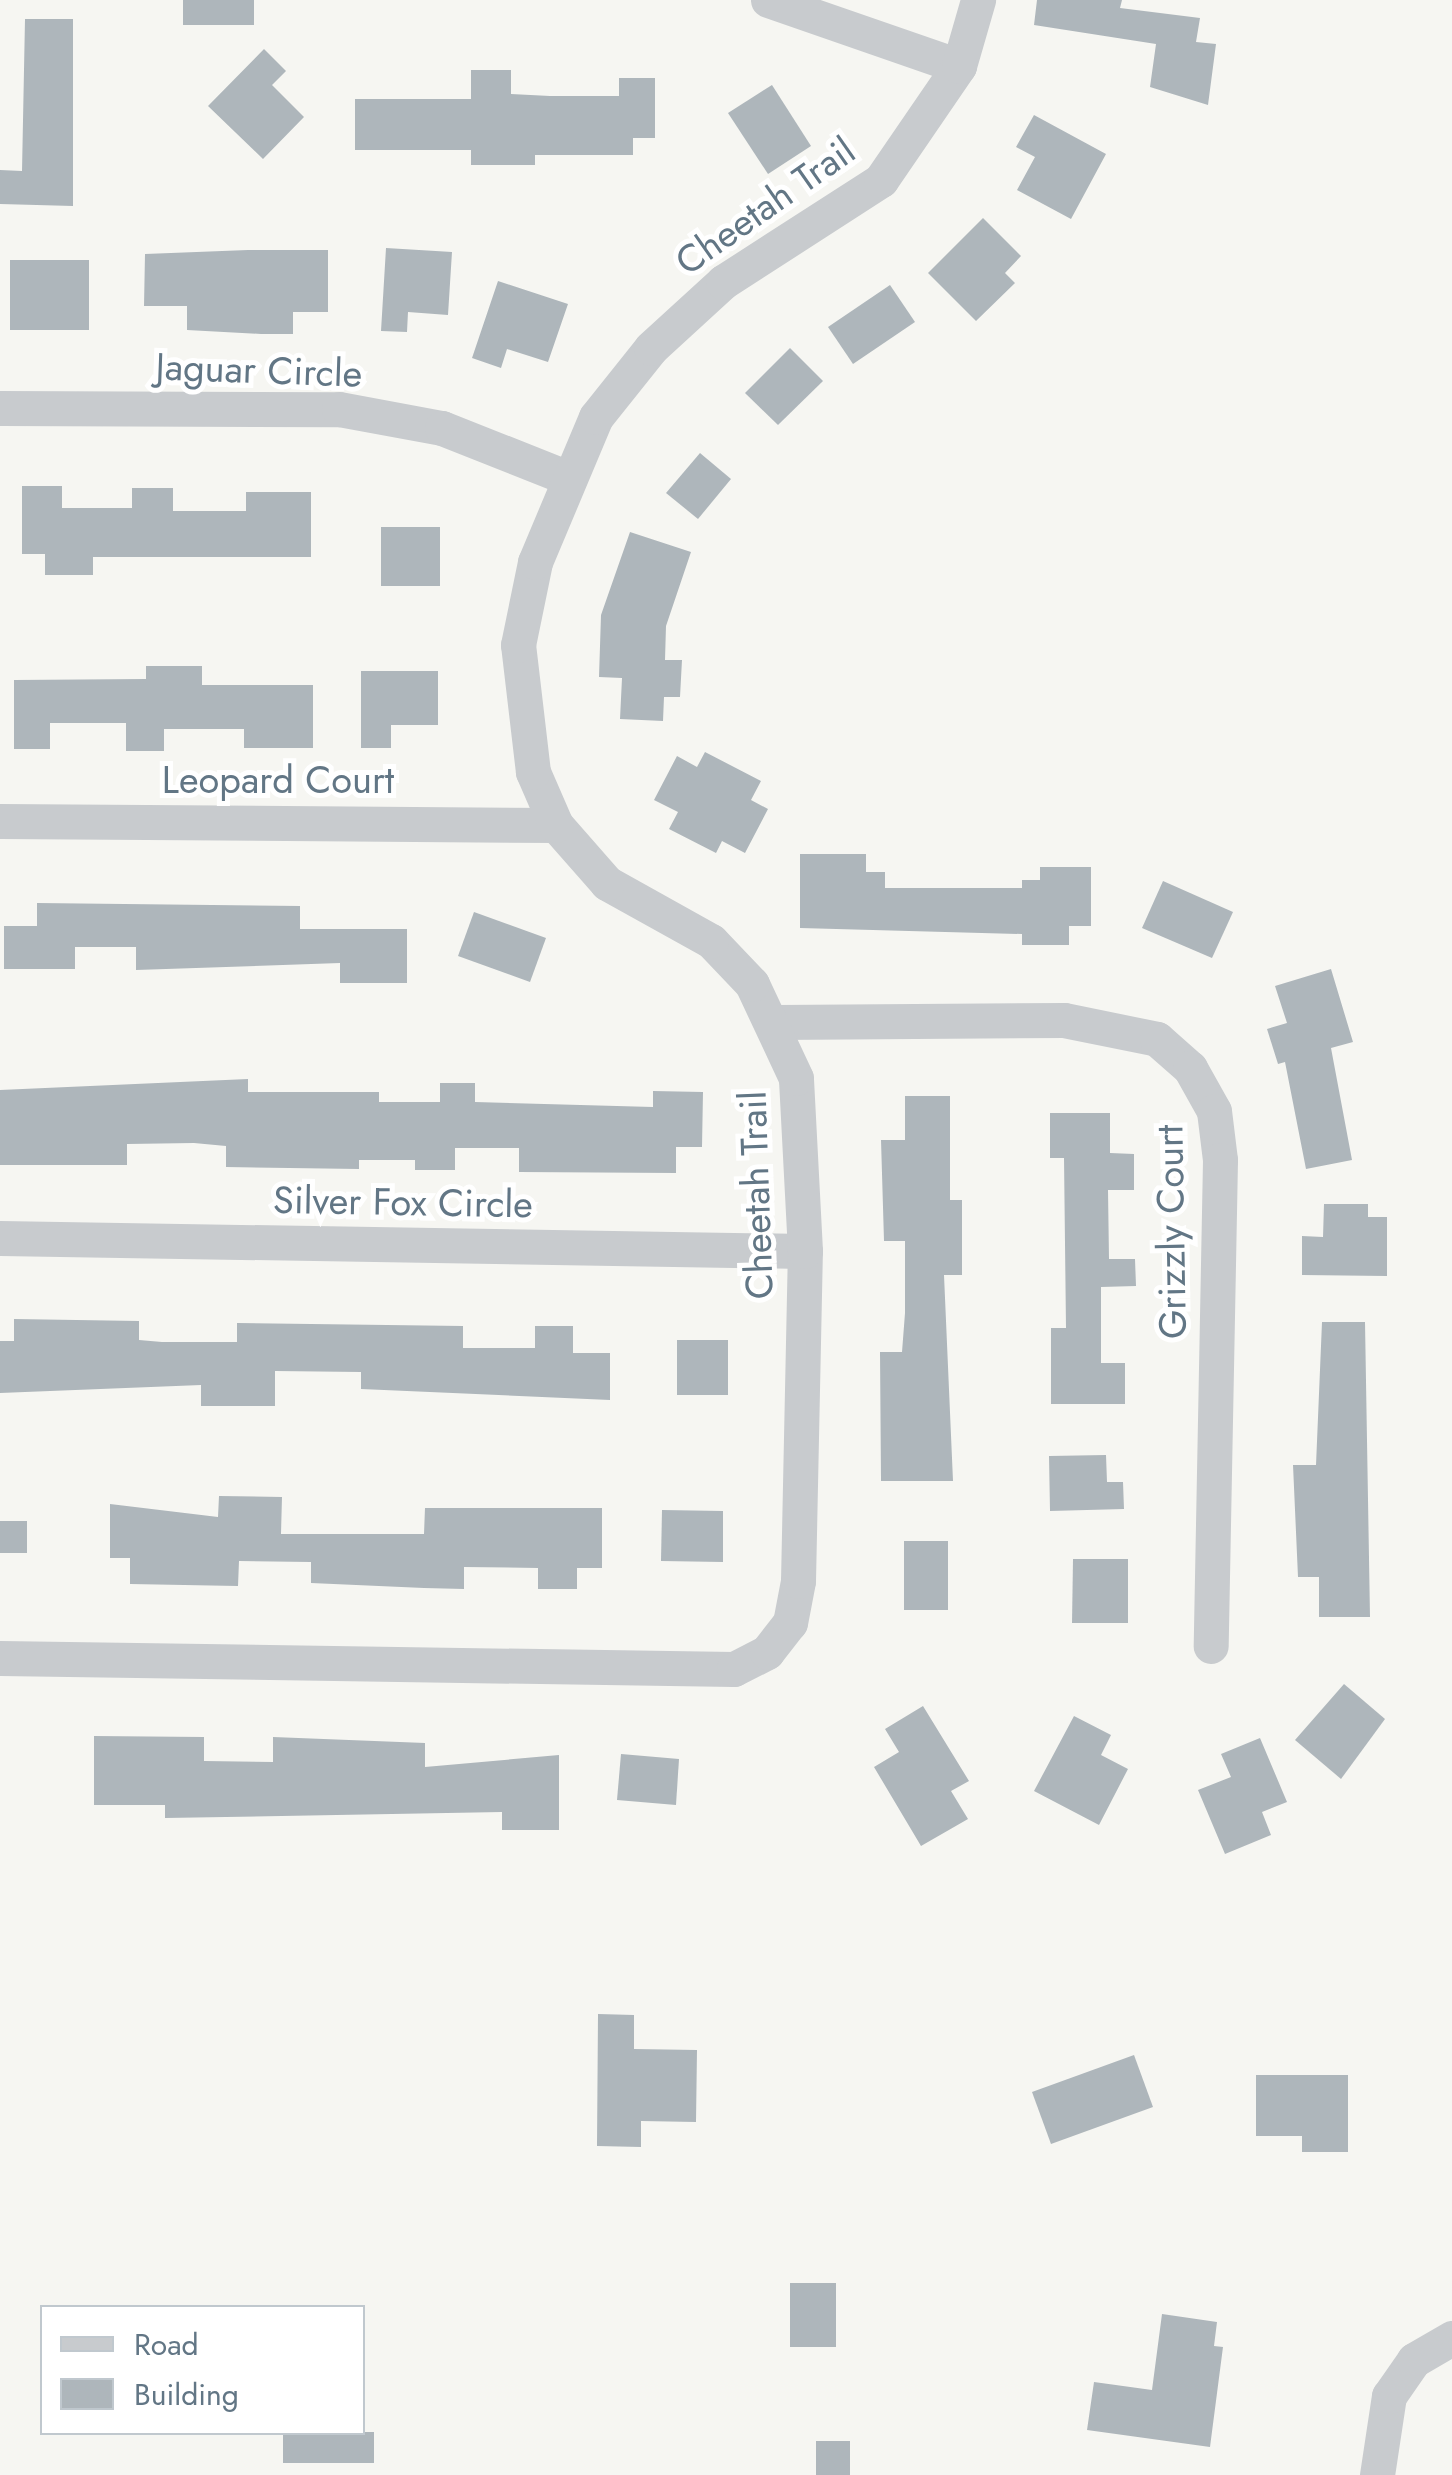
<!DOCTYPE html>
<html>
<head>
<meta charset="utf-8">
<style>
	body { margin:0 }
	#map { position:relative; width:1452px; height:2475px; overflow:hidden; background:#f6f6f2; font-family:Jost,sans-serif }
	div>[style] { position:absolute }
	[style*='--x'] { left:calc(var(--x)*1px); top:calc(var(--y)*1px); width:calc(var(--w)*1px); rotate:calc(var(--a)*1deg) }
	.building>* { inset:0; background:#aeb6bb }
	.street>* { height:35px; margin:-17.5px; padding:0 17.5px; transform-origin:17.5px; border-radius:17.5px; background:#c8cbce }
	span { translate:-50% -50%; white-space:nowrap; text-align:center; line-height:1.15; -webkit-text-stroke:10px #fff; paint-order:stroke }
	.street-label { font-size:38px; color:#627685 }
	.legend { position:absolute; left:40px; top:2305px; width:325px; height:130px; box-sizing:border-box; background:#fff; border:2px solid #c0c8ce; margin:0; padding:12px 18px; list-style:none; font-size:30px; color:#627685 }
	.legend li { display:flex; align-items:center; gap:20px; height:50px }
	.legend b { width:50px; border:2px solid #c0c8ce }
</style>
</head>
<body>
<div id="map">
	<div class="building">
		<i style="clip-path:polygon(183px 0,254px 0,254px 25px,183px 25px)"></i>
		<i style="clip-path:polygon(1037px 0,1122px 0,1120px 8px,1200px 18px,1196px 42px,1216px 44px,1208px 105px,1150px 87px,1156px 44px,1034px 25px)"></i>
		<i style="clip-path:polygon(25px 19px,73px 19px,73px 206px,0 204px,0 170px,22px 171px)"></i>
		<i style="clip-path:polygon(264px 49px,286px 71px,272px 85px,304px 117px,263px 159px,208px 106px)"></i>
		<i style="clip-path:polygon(471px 70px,511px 70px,511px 94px,550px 96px,619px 96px,619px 78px,655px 78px,655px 138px,633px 138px,633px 155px,535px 155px,535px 165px,471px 165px,471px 150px,355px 150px,355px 99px,471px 99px)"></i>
		<i style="clip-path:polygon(772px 85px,811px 146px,768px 174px,728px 113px)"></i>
		<i style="clip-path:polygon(1034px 115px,1106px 154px,1071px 219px,1017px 190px,1035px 157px,1016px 147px)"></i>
		<i style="clip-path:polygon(983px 218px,1021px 256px,1005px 273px,1015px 283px,976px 321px,928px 273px)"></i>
		<i style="clip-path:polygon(386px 248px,452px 252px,448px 315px,408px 312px,407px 332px,381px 331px)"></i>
		<i style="clip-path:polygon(248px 250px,328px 250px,328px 312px,293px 312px,293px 334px,261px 334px,187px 330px,187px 306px,144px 306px,145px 254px)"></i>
		<i style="clip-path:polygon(10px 260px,89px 260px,89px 330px,10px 330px)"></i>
		<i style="clip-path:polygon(498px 281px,568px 304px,548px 362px,507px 349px,501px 368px,472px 358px)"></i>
		<i style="clip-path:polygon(890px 285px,915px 322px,853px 364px,828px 327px)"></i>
		<i style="clip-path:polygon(790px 348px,823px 381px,778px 425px,745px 393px)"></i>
		<i style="clip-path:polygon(700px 453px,731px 479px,698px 519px,666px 493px)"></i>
		<i style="clip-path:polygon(22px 486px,62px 486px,62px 508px,132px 508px,132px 488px,173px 488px,173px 511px,246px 511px,246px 492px,311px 492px,311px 557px,93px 557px,93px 575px,45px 575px,45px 554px,22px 554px)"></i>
		<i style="clip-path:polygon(381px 527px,440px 527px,440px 586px,381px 586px)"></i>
		<i style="clip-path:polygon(630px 532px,691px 552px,666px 626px,665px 660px,682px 660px,680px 697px,664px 697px,663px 721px,620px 719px,622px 678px,599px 677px,601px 615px)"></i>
		<i style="clip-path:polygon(146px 666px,202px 666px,202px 685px,313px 685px,313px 748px,244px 748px,244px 729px,164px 729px,164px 751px,126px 751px,126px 723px,50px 723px,50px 749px,14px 749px,14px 680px,146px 679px)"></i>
		<i style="clip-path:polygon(361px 671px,438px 671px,438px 725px,391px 725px,391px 748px,361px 748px)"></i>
		<i style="clip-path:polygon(705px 752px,761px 781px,751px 800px,768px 809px,745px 853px,722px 841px,716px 853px,669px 829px,678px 812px,654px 800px,677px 756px,697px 767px)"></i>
		<i style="clip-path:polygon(800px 854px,866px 854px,866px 872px,885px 872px,885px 888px,1022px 888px,1022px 880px,1040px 880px,1040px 867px,1091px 867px,1091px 926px,1069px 926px,1069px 945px,1022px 945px,1022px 934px,800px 928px)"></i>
		<i style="clip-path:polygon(1163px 881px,1233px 912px,1212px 958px,1142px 928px)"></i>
		<i style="clip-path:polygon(37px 903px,300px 906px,300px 929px,407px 929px,407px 983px,340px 983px,340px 963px,136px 970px,136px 947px,75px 947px,75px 969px,4px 969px,4px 926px,37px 926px)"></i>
		<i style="clip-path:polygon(474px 912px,546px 938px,530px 982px,458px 956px)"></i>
		<i style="clip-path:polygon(1331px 969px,1353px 1042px,1331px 1048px,1352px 1160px,1306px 1169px,1285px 1062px,1278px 1064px,1267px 1029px,1287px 1023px,1275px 986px)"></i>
		<i style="clip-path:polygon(248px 1079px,248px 1092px,379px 1092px,379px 1102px,440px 1102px,440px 1083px,475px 1083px,475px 1102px,653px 1107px,653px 1091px,703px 1092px,702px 1147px,676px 1147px,676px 1173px,519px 1172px,519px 1148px,455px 1148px,455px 1170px,415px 1170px,415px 1160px,359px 1160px,359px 1169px,226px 1167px,226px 1146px,194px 1143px,127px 1144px,127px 1165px,0 1165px,0 1090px)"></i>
		<i style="clip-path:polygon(905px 1096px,950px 1096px,950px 1200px,962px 1200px,962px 1275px,944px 1275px,953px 1481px,881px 1481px,880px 1352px,902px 1352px,905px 1313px,905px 1241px,884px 1241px,881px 1140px,905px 1140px)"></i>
		<i style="clip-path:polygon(1050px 1113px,1110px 1113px,1110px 1153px,1134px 1154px,1134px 1190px,1108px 1190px,1109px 1259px,1135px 1259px,1136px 1286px,1101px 1287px,1101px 1363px,1125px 1363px,1125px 1404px,1051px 1404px,1051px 1328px,1066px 1328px,1064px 1158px,1050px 1158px)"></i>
		<i style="clip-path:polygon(1324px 1204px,1368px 1204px,1368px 1217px,1387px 1217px,1387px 1276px,1302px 1275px,1302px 1236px,1323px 1237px)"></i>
		<i style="clip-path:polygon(14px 1319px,139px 1321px,139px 1340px,162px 1342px,237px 1342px,237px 1323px,463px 1326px,463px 1348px,535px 1348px,535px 1326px,573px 1326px,573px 1353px,610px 1353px,610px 1400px,361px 1389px,361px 1372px,275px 1371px,275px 1406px,201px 1406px,201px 1385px,0 1393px,0 1341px,14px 1341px)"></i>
		<i style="clip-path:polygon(1322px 1322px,1365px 1322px,1370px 1617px,1319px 1617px,1319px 1577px,1298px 1577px,1293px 1465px,1316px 1465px)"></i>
		<i style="clip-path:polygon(677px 1340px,728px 1340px,728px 1395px,677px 1395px)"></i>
		<i style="clip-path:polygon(1106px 1455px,1107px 1482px,1123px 1482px,1124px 1509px,1050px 1511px,1049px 1456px)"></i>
		<i style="clip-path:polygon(219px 1496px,282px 1497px,281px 1534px,424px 1534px,425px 1508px,602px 1508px,602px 1568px,577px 1568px,577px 1589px,538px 1589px,538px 1568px,464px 1567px,464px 1589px,424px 1588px,311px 1583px,311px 1562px,239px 1561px,238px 1586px,130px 1584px,130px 1558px,110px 1558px,110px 1504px,218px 1517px)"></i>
		<i style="clip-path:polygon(662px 1510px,723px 1511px,723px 1562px,661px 1561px)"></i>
		<i style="clip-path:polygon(0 1521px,27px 1521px,27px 1553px,0 1553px)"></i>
		<i style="clip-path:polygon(904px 1541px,948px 1541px,948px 1610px,904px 1610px)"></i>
		<i style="clip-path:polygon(1073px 1559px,1128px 1559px,1128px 1623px,1072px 1623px)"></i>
		<i style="clip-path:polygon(1344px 1684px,1385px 1719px,1341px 1779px,1295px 1740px)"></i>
		<i style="clip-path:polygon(923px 1706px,969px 1781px,951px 1791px,968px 1819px,921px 1846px,874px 1767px,899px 1752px,885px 1729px)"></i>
		<i style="clip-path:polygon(1074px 1716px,1111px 1735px,1101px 1755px,1128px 1769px,1099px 1825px,1034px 1791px)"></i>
		<i style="clip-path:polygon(94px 1736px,204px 1737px,204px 1761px,273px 1762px,273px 1737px,425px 1743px,425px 1767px,559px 1755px,559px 1830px,502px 1830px,502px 1812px,165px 1818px,165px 1805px,94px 1805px)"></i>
		<i style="clip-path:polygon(1260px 1738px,1287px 1802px,1262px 1812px,1271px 1835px,1225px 1854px,1198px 1790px,1231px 1777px,1221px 1754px)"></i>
		<i style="clip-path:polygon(621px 1754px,679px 1759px,676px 1805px,617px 1800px)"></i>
		<i style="clip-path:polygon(598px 2014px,634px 2015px,634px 2049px,697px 2050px,696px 2122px,641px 2121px,641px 2147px,597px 2146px)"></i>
		<i style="clip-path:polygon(1134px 2055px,1153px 2107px,1051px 2144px,1032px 2092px)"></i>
		<i style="clip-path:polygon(1256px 2075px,1348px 2075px,1348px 2152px,1302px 2152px,1302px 2136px,1256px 2136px)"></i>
		<i style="clip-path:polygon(790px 2283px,836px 2283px,836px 2347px,790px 2347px)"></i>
		<i style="clip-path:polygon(1162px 2314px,1217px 2322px,1214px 2346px,1223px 2347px,1210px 2447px,1087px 2430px,1094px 2382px,1152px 2390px)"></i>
		<i style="clip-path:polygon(283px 2432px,374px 2432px,374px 2463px,283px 2463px)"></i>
		<i style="clip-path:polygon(816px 2441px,850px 2441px,850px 2475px,816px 2475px)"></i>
	</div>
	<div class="street">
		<i style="--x:768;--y:0;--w:202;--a:19.1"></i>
		<i style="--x:0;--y:408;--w:339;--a:0.2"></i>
		<i style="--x:339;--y:409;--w:105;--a:10.5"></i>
		<i style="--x:442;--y:428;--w:133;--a:21.6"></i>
		<i style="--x:0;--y:821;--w:556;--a:0.41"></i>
		<i style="--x:777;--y:1022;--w:287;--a:-0.4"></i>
		<i style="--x:1064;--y:1020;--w:95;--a:11.5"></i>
		<i style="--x:1157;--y:1039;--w:44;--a:41.3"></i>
		<i style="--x:1190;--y:1068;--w:49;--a:60.8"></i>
		<i style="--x:1214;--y:1111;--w:49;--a:83"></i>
		<i style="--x:1220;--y:1160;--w:486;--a:91.1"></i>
		<i style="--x:0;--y:1238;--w:805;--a:0.93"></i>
		<i style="--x:0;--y:1658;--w:734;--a:0.86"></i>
		<i style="--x:734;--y:1669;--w:37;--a:-27"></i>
		<i style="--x:767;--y:1652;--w:37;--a:-52"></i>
		<i style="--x:790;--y:1623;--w:43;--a:-79.2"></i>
		<i style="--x:798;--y:1581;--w:330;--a:-88.8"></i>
		<i style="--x:805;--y:1251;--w:173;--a:-93"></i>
		<i style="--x:796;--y:1078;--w:104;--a:-115.1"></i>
		<i style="--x:752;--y:984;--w:59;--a:-133.6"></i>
		<i style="--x:711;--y:941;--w:119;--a:-150.9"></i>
		<i style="--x:607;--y:883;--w:77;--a:-131.3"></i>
		<i style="--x:556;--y:825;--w:58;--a:-113.5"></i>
		<i style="--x:533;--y:772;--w:128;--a:-96.7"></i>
		<i style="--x:518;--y:645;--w:85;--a:-78.4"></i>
		<i style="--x:535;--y:562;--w:157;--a:-67.2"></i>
		<i style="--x:596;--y:417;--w:88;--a:-51.4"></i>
		<i style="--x:651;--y:348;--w:98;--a:-42.5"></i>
		<i style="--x:723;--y:282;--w:188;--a:-32.8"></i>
		<i style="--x:881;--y:180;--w:138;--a:-55.6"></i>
		<i style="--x:959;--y:66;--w:69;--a:-73.9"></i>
		<i style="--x:1377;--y:2475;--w:80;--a:-81.4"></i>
		<i style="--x:1389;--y:2396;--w:44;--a:-55.2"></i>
		<i style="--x:1414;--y:2360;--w:44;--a:-30.1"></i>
	</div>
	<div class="street-label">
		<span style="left:765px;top:206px;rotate:-35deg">Cheetah Trail</span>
		<span style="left:259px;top:370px;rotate:2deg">Jaguar Circle</span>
		<span style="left:278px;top:780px">Leopard Court</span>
		<span style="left:756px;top:1195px;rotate:-92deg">Cheetah Trail</span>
		<span style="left:403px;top:1202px;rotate:1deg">Silver Fox Circle</span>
		<span style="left:1171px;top:1232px;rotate:-91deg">Grizzly Court</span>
	</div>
	<ul class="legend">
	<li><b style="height:12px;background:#c8cbce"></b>Road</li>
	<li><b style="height:28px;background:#aeb6bb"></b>Building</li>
	</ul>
</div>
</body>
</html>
